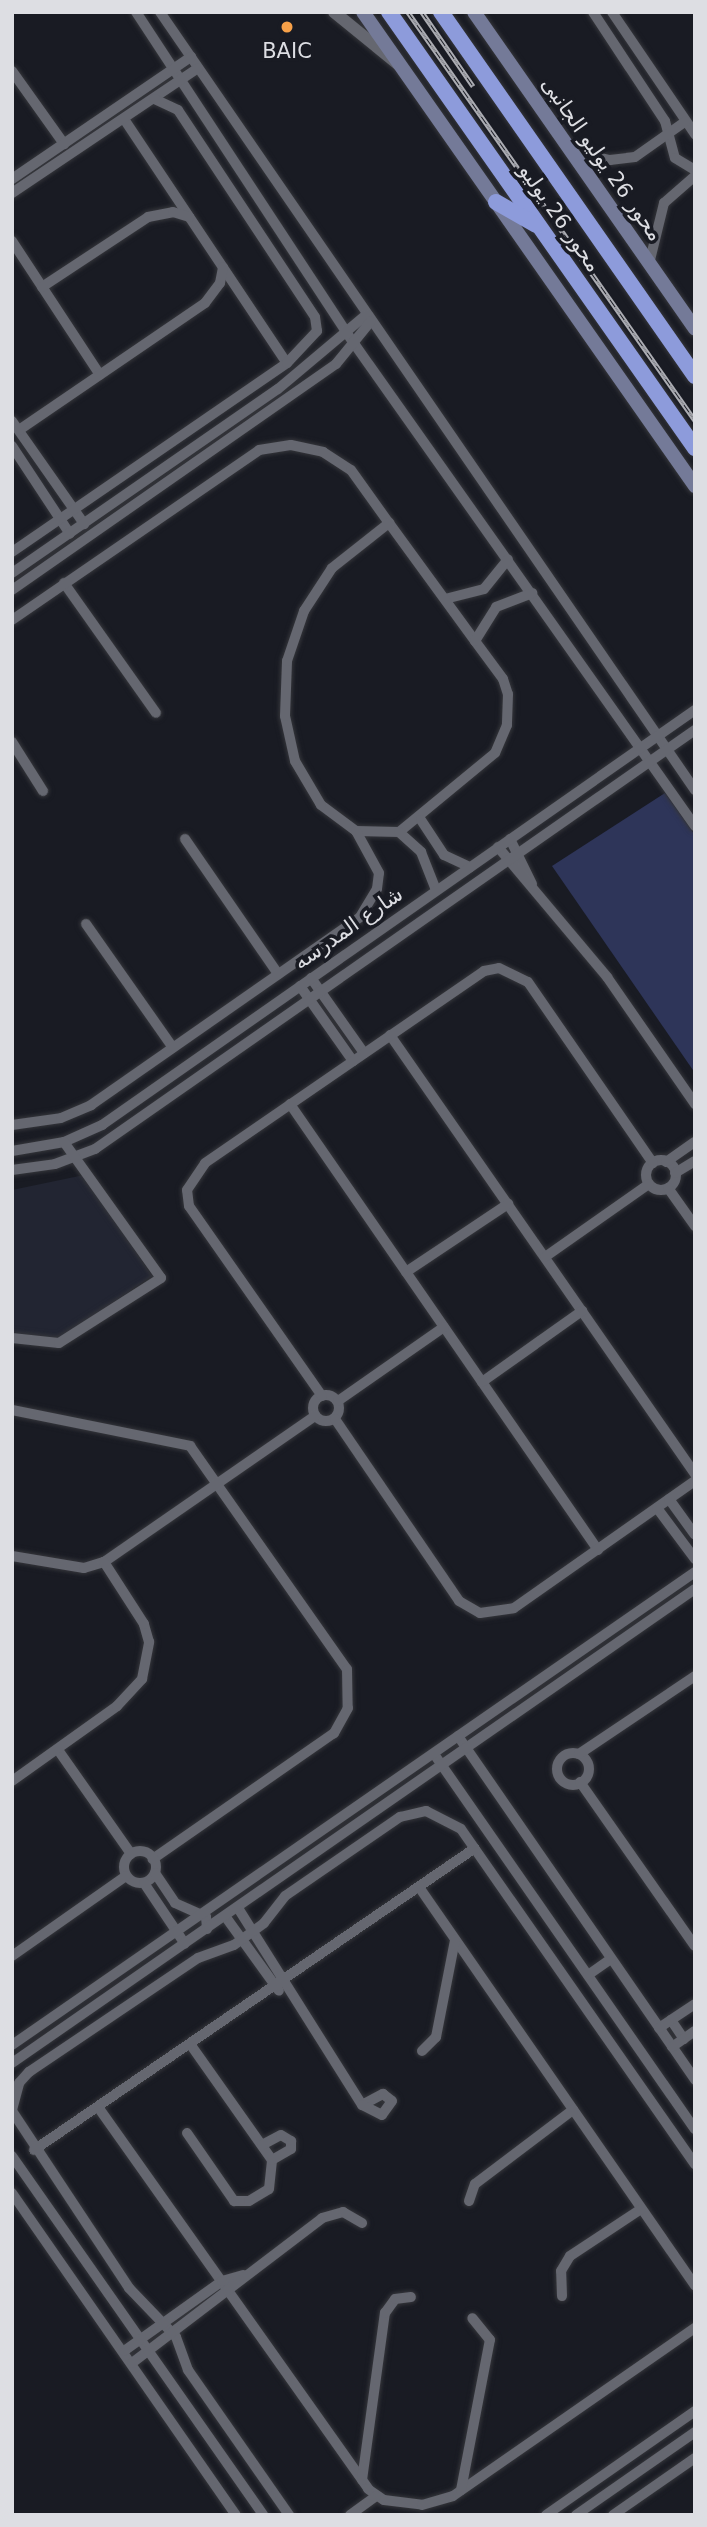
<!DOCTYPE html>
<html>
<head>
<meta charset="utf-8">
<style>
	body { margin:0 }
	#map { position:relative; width:707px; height:2527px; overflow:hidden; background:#191b23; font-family:"DejaVu Sans",Vazirmatn,sans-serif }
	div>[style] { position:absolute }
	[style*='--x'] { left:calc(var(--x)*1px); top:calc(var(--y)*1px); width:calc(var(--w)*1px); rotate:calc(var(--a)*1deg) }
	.built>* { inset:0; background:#222532 }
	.green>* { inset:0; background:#2e3559 }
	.roads { filter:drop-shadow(0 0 2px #35363b) drop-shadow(0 0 2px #35363b) }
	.minor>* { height:10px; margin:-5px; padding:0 5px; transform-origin:5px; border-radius:5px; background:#656770 }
	.minor>.ring { margin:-5px; padding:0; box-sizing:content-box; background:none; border:10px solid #656770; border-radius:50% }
	.tertiary>* { height:12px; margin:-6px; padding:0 6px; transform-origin:6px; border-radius:6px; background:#656770 }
	.secondary>* { height:14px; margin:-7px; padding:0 7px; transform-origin:7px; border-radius:7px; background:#747a98 }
	.trunk>* { height:16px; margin:-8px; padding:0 8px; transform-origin:8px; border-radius:8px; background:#8d9bdb }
	.rail>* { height:5px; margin-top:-2.5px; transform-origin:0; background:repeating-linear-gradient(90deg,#191b23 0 8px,#acadb3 0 16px); box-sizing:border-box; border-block:2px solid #acadb3 }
	.dots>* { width:19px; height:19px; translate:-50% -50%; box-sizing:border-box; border:4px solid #191b23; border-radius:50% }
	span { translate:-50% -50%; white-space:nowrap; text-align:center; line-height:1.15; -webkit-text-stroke:7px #191b23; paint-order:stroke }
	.poi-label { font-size:21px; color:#dddee3 }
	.street-label { font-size:21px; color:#dddee3 }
	.frame { position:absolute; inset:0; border:14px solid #dddee3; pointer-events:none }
</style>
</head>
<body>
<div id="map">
	<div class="built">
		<i style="clip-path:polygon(84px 1175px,152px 1276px,57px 1340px,12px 1332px,12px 1190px)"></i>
	</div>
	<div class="green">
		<i style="clip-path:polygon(665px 793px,695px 835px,695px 1073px,552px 866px)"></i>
	</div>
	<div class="roads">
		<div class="minor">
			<i style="--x:136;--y:12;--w:395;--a:56.7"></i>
			<i style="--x:353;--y:342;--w:593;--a:54.75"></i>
			<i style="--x:160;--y:12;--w:944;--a:55.49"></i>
			<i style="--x:593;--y:12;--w:131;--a:56.6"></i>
			<i style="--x:665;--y:121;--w:38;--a:75"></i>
			<i style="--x:675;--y:158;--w:23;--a:31"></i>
			<i style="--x:612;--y:12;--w:148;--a:55.8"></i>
			<i style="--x:12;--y:71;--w:90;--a:54.5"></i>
			<i style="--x:124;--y:119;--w:293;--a:56.3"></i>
			<i style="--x:572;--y:152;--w:39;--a:12"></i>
			<i style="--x:610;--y:160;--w:25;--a:-7"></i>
			<i style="--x:635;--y:157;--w:62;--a:-35.2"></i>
			<i style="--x:12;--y:179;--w:217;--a:-34.3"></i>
			<i style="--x:12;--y:193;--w:224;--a:-33.9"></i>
			<i style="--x:12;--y:241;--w:160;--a:56.7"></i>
			<i style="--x:649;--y:264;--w:63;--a:-76.2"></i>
			<i style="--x:664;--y:203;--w:41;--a:-41.1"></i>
			<i style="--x:42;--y:287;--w:127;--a:-33.4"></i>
			<i style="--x:148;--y:217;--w:25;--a:-11"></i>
			<i style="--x:173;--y:212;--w:17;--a:17"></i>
			<i style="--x:12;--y:421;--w:126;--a:55"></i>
			<i style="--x:19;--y:430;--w:225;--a:-34.3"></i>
			<i style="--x:205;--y:303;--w:25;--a:-53"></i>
			<i style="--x:220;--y:283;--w:16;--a:-79"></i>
			<i style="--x:12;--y:446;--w:105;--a:56.6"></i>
			<i style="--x:12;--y:552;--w:334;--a:-34.5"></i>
			<i style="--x:287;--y:363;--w:44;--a:-46.8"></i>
			<i style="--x:317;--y:331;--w:14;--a:-98"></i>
			<i style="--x:315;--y:317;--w:248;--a:-123.5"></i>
			<i style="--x:178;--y:110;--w:26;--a:-155"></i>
			<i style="--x:12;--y:573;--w:323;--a:-34.7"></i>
			<i style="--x:278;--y:389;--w:116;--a:-40.1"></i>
			<i style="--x:64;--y:583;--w:159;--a:54.7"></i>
			<i style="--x:12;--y:590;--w:395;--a:-34.9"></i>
			<i style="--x:336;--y:364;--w:55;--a:-50.9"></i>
			<i style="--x:445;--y:599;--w:40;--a:-14.4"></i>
			<i style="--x:484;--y:589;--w:38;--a:-51"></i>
			<i style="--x:12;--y:620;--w:300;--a:-34.5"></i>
			<i style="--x:259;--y:450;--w:32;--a:-9"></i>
			<i style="--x:291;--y:445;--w:33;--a:12"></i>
			<i style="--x:323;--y:452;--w:33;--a:33"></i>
			<i style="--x:351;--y:470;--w:65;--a:54.4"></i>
			<i style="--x:389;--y:523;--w:146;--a:53.9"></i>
			<i style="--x:475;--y:641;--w:47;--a:53.6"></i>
			<i style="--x:503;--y:679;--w:16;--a:72"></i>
			<i style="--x:508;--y:694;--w:31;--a:92"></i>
			<i style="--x:507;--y:725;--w:30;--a:113"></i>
			<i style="--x:495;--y:753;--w:124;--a:140.5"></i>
			<i style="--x:399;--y:832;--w:43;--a:-178.7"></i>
			<i style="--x:356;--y:831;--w:44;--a:-143.4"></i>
			<i style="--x:321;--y:805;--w:51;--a:-120.6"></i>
			<i style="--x:295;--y:761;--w:46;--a:-102.5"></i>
			<i style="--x:285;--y:716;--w:55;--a:-87.9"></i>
			<i style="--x:287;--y:661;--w:53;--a:-71.2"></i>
			<i style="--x:304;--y:611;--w:51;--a:-56.9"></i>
			<i style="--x:332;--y:568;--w:73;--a:-38.3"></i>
			<i style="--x:475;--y:641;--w:40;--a:-58"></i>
			<i style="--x:496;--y:607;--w:39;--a:-21"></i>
			<i style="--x:12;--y:742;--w:58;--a:57.7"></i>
			<i style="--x:421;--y:820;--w:42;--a:56.7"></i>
			<i style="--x:444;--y:855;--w:29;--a:25"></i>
			<i style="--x:399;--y:832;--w:30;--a:42"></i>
			<i style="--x:421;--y:852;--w:41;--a:68.5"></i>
			<i style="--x:185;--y:839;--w:164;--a:55.4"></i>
			<i style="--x:510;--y:839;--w:50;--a:63.9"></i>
			<i style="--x:498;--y:847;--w:170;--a:50"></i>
			<i style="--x:607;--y:977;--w:155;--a:55.3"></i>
			<i style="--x:86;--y:924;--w:151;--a:54.9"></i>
			<i style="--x:311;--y:978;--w:92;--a:54.8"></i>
			<i style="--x:300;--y:986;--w:92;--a:54.8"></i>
			<i style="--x:390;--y:1035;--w:535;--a:55.21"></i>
			<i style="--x:290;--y:1104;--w:542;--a:55.37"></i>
			<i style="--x:12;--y:1125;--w:49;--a:-8.1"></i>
			<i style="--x:61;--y:1118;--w:33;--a:-23"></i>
			<i style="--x:91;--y:1105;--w:328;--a:-34.9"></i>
			<i style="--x:360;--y:917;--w:33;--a:-59"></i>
			<i style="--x:377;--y:889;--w:16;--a:-83"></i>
			<i style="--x:379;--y:873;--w:48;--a:-118.7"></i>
			<i style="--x:12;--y:1151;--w:53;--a:-9.8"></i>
			<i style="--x:64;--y:1142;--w:42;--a:-24.1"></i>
			<i style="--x:102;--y:1125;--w:724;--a:-34.99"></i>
			<i class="ring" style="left:646px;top:1160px;width:20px;height:20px"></i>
			<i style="--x:666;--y:1162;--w:35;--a:-35"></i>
			<i style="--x:12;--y:1170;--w:43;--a:-7.9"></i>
			<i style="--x:55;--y:1164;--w:43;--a:-20.6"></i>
			<i style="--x:95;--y:1149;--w:732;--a:-34.93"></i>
			<i style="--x:675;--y:1173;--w:23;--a:-31"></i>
			<i style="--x:668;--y:1188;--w:47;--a:54.6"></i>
			<i style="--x:545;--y:1257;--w:127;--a:-35.1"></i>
			<i style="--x:406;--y:1272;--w:123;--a:-33.7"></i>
			<i style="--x:12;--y:1338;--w:47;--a:6.1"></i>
			<i style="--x:59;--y:1343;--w:121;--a:-32.5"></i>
			<i style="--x:161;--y:1278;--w:167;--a:-125.5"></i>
			<i style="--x:482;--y:1382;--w:123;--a:-35.4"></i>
			<i class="ring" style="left:313px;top:1395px;width:16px;height:16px"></i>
			<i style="--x:322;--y:1396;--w:232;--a:-125"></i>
			<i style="--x:189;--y:1206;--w:16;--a:-97"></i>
			<i style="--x:187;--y:1190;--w:32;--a:-56"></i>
			<i style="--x:205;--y:1163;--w:339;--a:-34.5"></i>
			<i style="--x:484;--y:971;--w:15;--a:-11"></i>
			<i style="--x:499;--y:968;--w:32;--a:26"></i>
			<i style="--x:528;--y:982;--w:220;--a:55.4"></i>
			<i style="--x:338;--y:1401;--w:129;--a:-34.9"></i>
			<i style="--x:12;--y:1410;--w:182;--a:11.4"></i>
			<i style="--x:190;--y:1446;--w:273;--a:54.9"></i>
			<i style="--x:347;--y:1669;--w:39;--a:89"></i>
			<i style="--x:348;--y:1708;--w:29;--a:119"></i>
			<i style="--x:334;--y:1733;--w:221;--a:145.2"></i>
			<i style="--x:335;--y:1419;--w:220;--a:55.7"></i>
			<i style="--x:459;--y:1601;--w:24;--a:30"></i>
			<i style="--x:480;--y:1613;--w:34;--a:-8"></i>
			<i style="--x:514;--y:1608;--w:221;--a:-35.1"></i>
			<i style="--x:669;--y:1499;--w:44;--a:54.2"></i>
			<i style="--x:657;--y:1508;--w:64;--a:53.3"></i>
			<i style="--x:12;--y:1556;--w:73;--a:9.5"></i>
			<i style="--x:84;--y:1568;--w:21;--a:-17"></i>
			<i style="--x:104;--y:1562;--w:257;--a:-34.7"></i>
			<i style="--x:458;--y:1736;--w:418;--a:55.4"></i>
			<i style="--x:58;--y:1750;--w:127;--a:54.9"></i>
			<i class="ring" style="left:557px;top:1753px;width:22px;height:22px"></i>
			<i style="--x:434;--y:1754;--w:457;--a:55.2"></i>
			<i style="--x:579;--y:1754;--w:140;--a:-33.9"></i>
			<i style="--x:12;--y:1781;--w:129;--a:-35.5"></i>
			<i style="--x:117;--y:1706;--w:37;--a:-47"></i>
			<i style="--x:142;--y:1679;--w:38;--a:-79"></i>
			<i style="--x:149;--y:1642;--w:19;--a:-106"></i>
			<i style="--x:144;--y:1624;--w:74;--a:-122.8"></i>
			<i style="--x:580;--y:1782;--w:200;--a:55"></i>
			<i class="ring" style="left:124px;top:1851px;width:22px;height:22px"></i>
			<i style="--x:155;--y:1873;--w:36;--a:56"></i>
			<i style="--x:175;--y:1903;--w:34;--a:24"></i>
			<i style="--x:206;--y:1917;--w:12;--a:85"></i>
			<i style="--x:144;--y:1883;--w:73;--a:56.1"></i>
			<i style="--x:419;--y:1887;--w:485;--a:55.3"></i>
			<i style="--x:238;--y:1908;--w:233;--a:57.8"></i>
			<i style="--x:362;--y:2105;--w:24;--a:-28"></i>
			<i style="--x:383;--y:2094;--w:11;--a:38"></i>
			<i style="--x:392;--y:2101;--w:17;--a:126"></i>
			<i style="--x:382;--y:2115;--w:22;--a:-153"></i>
			<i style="--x:225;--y:1916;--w:92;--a:54.2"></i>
			<i style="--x:12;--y:1956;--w:139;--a:-35.1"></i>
			<i style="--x:588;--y:1975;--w:28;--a:-35"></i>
			<i style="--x:671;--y:2020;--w:23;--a:56"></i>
			<i style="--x:659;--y:2028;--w:43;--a:-33.7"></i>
			<i style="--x:12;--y:2045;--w:831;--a:-34.7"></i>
			<i style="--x:672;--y:2047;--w:28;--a:-35"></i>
			<i style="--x:422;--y:2051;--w:20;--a:-45"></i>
			<i style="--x:436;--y:2037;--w:99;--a:-78.9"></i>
			<i style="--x:12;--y:2063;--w:831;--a:-34.76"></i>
			<i style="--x:98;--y:2107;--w:468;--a:54.7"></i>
			<i style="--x:368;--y:2489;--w:19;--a:35"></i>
			<i style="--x:384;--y:2500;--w:38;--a:7"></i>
			<i style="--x:422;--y:2505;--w:32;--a:-16"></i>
			<i style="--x:453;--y:2496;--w:295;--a:-34.8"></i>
			<i style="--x:12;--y:2110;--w:28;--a:-75"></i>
			<i style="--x:19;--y:2083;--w:15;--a:-48"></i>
			<i style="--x:29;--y:2072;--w:204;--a:-34"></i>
			<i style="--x:198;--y:1958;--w:38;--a:-20"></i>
			<i style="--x:234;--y:1945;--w:37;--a:-36"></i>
			<i style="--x:264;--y:1923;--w:34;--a:-52"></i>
			<i style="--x:285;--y:1896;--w:140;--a:-34.5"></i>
			<i style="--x:400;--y:1817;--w:27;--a:-13"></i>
			<i style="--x:426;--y:1811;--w:39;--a:27"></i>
			<i style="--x:461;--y:1829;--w:409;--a:55.1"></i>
			<i style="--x:12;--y:2111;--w:212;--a:56.5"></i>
			<i style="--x:129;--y:2288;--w:68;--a:46.2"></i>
			<i style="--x:176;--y:2337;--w:35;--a:70"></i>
			<i style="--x:188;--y:2370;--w:177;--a:55.1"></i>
			<i style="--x:187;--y:2133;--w:83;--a:55.3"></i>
			<i style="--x:234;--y:2201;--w:15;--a:0"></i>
			<i style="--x:249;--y:2201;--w:23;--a:-31"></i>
			<i style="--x:269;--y:2189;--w:29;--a:-84"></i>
			<i style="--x:272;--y:2160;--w:141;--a:-125.2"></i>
			<i style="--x:262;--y:2145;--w:21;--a:-28"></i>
			<i style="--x:281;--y:2135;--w:12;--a:31"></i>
			<i style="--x:291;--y:2141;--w:8;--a:90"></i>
			<i style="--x:291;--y:2149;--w:22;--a:150"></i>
			<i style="--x:34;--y:2150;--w:534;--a:-34.4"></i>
			<i style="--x:12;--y:2156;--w:438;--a:55"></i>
			<i style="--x:12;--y:2193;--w:392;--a:55.2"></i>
			<i style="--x:469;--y:2201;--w:18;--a:-71"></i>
			<i style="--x:475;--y:2184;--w:123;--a:-37.1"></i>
			<i style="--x:562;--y:2296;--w:25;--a:-92"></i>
			<i style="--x:561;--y:2271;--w:17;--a:-59"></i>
			<i style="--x:570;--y:2256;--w:85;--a:-33.5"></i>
			<i style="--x:124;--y:2351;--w:120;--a:-35.5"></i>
			<i style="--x:222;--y:2281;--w:22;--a:-16"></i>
			<i style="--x:132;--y:2363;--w:239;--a:-37.3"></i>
			<i style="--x:322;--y:2218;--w:22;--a:-16"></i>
			<i style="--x:343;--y:2212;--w:22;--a:30"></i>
			<i style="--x:362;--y:2480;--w:169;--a:-82.2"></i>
			<i style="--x:385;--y:2313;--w:17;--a:-54"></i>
			<i style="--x:395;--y:2299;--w:16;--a:-7"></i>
			<i style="--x:461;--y:2490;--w:153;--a:-79.1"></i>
			<i style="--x:490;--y:2340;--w:28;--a:-129"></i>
			<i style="--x:350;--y:2515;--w:32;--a:-36"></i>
			<i style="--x:546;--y:2515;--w:182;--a:-34.9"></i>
			<i style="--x:576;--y:2515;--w:145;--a:-34.9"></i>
			<i style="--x:613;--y:2515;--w:100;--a:-34.8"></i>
		</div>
		<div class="tertiary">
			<i style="--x:334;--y:12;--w:84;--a:39.2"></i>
		</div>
		<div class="secondary">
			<i style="--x:363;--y:12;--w:579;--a:54.99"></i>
			<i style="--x:474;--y:12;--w:386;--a:55.1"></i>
		</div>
		<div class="trunk">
			<i style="--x:389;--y:12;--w:533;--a:54.94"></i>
			<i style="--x:441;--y:12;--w:444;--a:55.1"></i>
			<i style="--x:496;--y:202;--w:46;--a:29.9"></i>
		</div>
	</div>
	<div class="rail">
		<i style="--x:408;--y:12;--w:500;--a:54.9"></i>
		<i style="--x:422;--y:12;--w:90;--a:55.4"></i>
	</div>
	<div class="dots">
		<i style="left:287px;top:27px;background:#f7a149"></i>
	</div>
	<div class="poi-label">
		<span style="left:287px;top:51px">BAIC</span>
	</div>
	<div class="street-label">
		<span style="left:602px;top:159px;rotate:55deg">محور 26 يوليو الجانبى</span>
		<span style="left:560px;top:218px;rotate:55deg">محور 26 يوليو</span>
		<span style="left:348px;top:928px;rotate:-35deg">شارع المدرسه</span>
	</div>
	<div class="frame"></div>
</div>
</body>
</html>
